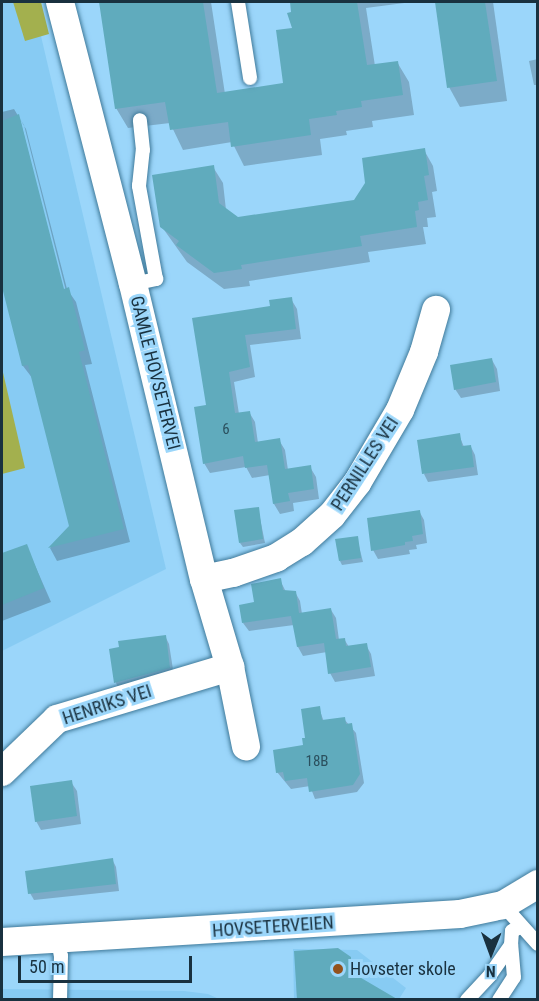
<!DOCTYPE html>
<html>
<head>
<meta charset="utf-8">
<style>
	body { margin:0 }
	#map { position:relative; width:539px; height:1001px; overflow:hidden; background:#9bd6fa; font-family:"Roboto Condensed",sans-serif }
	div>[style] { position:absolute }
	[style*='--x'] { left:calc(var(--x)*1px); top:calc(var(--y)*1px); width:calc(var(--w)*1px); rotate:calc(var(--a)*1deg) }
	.built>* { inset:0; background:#87cbf3 }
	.green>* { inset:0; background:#a3b04e }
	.shadow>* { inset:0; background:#0003 }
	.building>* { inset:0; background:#60abbd }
	.roads { filter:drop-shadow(0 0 2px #407a9a) drop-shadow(0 0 2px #407a9a) }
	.lane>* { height:14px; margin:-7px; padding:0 7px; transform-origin:7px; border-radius:7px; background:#fff }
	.street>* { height:28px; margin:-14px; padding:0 14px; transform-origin:14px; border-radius:14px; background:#fff }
	.dots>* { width:16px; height:16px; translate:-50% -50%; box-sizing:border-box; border:3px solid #9bd6fa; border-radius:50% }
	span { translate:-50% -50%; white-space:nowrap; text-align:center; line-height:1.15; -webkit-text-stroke:6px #9bd6fa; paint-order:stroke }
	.number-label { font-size:15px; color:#2b505e }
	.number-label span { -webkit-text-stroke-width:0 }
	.street-label { font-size:18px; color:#19313f }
	.poi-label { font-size:18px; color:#19313f }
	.left { translate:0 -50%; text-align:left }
	.frame { position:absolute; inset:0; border:3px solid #19313f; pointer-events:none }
	.north { position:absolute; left:461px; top:923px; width:60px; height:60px; -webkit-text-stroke:4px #9bd6fa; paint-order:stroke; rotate:181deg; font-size:16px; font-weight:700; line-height:24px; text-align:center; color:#19313f }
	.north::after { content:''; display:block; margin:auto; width:21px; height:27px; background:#19313f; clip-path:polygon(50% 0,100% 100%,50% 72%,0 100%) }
	.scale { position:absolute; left:18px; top:956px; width:174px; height:27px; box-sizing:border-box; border:3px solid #19313f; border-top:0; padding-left:8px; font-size:18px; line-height:21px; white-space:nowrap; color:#19313f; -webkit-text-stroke:4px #9bd6fa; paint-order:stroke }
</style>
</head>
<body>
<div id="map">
	<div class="built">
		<i style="clip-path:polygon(2px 2px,33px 2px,166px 569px,2px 651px)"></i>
		<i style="clip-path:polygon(293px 949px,357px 950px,406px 988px,399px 999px,294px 999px)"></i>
		<i style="clip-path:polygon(2px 989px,184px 991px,208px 994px,219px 999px,2px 1000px)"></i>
	</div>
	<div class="green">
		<i style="clip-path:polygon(13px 2px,41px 2px,49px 34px,25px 41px)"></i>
		<i style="clip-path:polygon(2px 368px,25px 468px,2px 474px)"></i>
	</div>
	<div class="shadow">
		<i style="clip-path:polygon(100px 2px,211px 2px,225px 94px,285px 85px,294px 29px,295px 13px,291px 2px,412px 2px,366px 8px,375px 66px,397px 62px,409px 82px,414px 115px,372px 121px,373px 127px,346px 131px,347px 135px,320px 139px,322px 155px,244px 166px,232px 142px,183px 150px,170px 123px,128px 128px,116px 108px)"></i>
		<i style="clip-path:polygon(436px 2px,493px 2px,507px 101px,460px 107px,449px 87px)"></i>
		<i style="clip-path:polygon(538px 59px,538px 85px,534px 85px,529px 61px)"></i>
		<i style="clip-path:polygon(evenodd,14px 109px,26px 129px,67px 289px,76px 302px,92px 364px,85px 365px,130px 542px,57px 561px,50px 548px,71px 527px,33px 379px,23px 366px,2px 281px,2px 112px,14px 109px,20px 119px,24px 125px,67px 295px,64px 296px,20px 119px)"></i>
		<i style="clip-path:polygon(424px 150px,433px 166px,437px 191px,432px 192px,436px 217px,427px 218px,428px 227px,423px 227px,426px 244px,368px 252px,370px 262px,249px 281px,250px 286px,224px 289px,187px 262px,162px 227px,213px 167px,223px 183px,226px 210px,238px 219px,354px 201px)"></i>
		<i style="clip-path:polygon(291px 299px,297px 309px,301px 339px,250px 345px,255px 377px,234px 382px,239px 414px,249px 412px,255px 422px,258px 443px,279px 440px,285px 450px,288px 470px,310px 467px,316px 477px,319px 499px,293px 503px,294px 511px,280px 514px,274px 504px,270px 475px,252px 478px,246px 467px,210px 473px,204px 463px,208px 406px,194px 319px,272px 307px)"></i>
		<i style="clip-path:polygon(492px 360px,497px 369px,500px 391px,461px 398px,455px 389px)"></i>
		<i style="clip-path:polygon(459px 435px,464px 447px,471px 447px,475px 455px,478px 475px,428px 482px,424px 474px)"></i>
		<i style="clip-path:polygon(258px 508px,265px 543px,243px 547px,240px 543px)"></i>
		<i style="clip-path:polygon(419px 511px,424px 520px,427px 543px,416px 545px,417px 549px,409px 550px,410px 554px,378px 559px,373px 550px)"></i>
		<i style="clip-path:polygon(357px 538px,363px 562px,342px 565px,340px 561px)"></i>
		<i style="clip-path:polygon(26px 545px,51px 602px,2px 621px,2px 555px)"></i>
		<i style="clip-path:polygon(280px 580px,286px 592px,295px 592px,300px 601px,302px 614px,331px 610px,336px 618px,339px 640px,344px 639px,349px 647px,366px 645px,371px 654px,375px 676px,335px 682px,330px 673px,327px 652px,303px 656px,298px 647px,294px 625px,249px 631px,243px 623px,255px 604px)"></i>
		<i style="clip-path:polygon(165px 636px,169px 644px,174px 676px,120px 691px,116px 683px,111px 650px)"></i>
		<i style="clip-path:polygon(319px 708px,324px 722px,344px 719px,356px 733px,364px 783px,357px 792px,315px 799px,310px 786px,291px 789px,277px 772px,304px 746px)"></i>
		<i style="clip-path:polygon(71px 782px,77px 791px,81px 824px,41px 830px,36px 821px)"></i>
		<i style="clip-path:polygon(112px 859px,116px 867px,119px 891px,34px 900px,30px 893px)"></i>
		<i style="clip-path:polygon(296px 953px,349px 958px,360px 979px,394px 1000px,297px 1000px)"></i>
	</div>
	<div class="building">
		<i style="clip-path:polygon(99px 2px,203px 2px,217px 93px,283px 83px,276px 30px,292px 28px,287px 13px,291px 12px,290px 2px,357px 2px,367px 65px,398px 61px,403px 95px,361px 101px,362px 107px,336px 111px,337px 115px,309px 119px,311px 135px,231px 147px,228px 122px,170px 130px,165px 102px,115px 109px)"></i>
		<i style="clip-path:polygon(435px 2px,485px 2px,497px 81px,447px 88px)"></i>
		<i style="clip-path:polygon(19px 114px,64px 289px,69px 287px,85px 350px,79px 352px,124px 529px,48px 548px,69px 526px,28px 365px,22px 366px,2px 287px,2px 121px)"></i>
		<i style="clip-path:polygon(425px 148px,429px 175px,424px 176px,428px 200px,418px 202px,419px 210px,415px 211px,417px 227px,360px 236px,362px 246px,241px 265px,242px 269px,214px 273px,176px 245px,179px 241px,160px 227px,152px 175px,214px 165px,219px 203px,238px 217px,354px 200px,365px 183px,362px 158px)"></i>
		<i style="clip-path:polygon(292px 297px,296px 329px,245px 335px,250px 367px,229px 372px,235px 413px,250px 411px,255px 442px,280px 438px,285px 469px,311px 465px,314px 489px,288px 493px,290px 501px,273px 504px,267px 465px,245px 468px,243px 456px,203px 464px,194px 407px,206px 405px,192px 318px,270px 306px,269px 300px)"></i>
		<i style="clip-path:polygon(492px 358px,496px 382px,454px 390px,450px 365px)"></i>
		<i style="clip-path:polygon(460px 433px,462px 446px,471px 445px,474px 467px,422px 474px,417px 440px)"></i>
		<i style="clip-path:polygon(259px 507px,263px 539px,239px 543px,234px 510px)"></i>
		<i style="clip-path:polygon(420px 510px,423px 534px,412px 536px,413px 541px,405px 542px,405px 545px,371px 551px,367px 518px)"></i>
		<i style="clip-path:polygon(358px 536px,361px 558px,339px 561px,335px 539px)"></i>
		<i style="clip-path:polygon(27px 544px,44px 588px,2px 605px,2px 553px)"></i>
		<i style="clip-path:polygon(281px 578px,283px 590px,296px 591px,299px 613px,331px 608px,336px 639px,345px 638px,346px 646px,367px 643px,371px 667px,328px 674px,324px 643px,297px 647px,291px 616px,242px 623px,239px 605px,254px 602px,251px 584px)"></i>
		<i style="clip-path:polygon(166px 635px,170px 668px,114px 683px,109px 649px,119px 647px,118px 641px)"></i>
		<i style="clip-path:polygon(320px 706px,322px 720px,345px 717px,346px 724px,352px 723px,360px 774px,353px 785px,309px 792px,307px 778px,285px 781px,283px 772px,276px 773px,273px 750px,303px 745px,302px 738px,305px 738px,301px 709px)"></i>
		<i style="clip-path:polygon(72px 780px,77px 816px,35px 822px,30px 786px)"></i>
		<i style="clip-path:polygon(113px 858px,116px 884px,28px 894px,25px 871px)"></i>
		<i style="clip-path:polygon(338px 948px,351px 957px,351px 972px,397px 999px,297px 999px,294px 951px)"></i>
	</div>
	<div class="roads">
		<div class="lane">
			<i style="--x:238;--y:2;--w:77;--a:81"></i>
			<i style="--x:133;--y:284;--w:24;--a:-12"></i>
			<i style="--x:156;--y:279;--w:95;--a:-100.4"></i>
			<i style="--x:139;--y:186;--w:36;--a:-84"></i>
			<i style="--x:143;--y:150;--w:30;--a:-96"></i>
			<i style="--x:503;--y:905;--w:52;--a:48.1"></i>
			<i style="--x:58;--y:941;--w:15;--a:79"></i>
			<i style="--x:61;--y:956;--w:44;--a:91.3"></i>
			<i style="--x:467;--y:1000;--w:34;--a:-47"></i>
			<i style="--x:490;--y:975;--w:37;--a:-55"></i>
			<i style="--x:511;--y:945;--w:14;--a:-86"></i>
			<i style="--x:512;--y:931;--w:9;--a:-27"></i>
			<i style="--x:499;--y:1000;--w:27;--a:-57"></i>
			<i style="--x:514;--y:977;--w:32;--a:-95"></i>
		</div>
		<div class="street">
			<i style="--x:60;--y:2;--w:291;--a:75.5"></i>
			<i style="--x:133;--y:284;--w:303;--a:76.5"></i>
			<i style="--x:204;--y:579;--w:92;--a:73.5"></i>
			<i style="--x:230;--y:667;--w:81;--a:78.6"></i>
			<i style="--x:204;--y:579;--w:30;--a:-12"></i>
			<i style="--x:233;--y:573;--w:46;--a:-19.2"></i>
			<i style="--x:276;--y:558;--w:31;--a:-32"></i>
			<i style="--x:302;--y:542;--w:40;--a:-42"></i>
			<i style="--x:332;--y:515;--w:41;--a:-52"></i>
			<i style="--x:357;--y:483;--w:85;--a:-59.5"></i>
			<i style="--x:400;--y:410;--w:63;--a:-67.5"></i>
			<i style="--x:424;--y:352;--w:44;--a:-74.1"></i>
			<i style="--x:2;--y:772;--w:76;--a:-43.9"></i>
			<i style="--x:57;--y:719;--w:181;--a:-16.7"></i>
			<i style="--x:2;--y:942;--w:459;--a:-3.5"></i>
			<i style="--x:460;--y:914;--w:44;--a:-11.8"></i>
			<i style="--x:503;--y:905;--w:41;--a:-31"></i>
		</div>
	</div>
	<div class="dots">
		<i style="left:338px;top:969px;background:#93521d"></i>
	</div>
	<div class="number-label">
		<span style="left:226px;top:430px">6</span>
		<span style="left:317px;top:762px">18B</span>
	</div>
	<div class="street-label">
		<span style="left:155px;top:373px;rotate:76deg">GAMLE HOVSETERVEI</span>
		<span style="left:365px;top:464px;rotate:-57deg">PERNILLES VEI</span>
		<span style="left:107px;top:705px;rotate:-18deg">HENRIKS VEI</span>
		<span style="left:273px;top:927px;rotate:-4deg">HOVSETERVEIEN</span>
	</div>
	<div class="poi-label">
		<span class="left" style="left:350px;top:969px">Hovseter skole</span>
	</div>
	<div class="frame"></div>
	<div class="north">N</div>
	<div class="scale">50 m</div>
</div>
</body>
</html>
